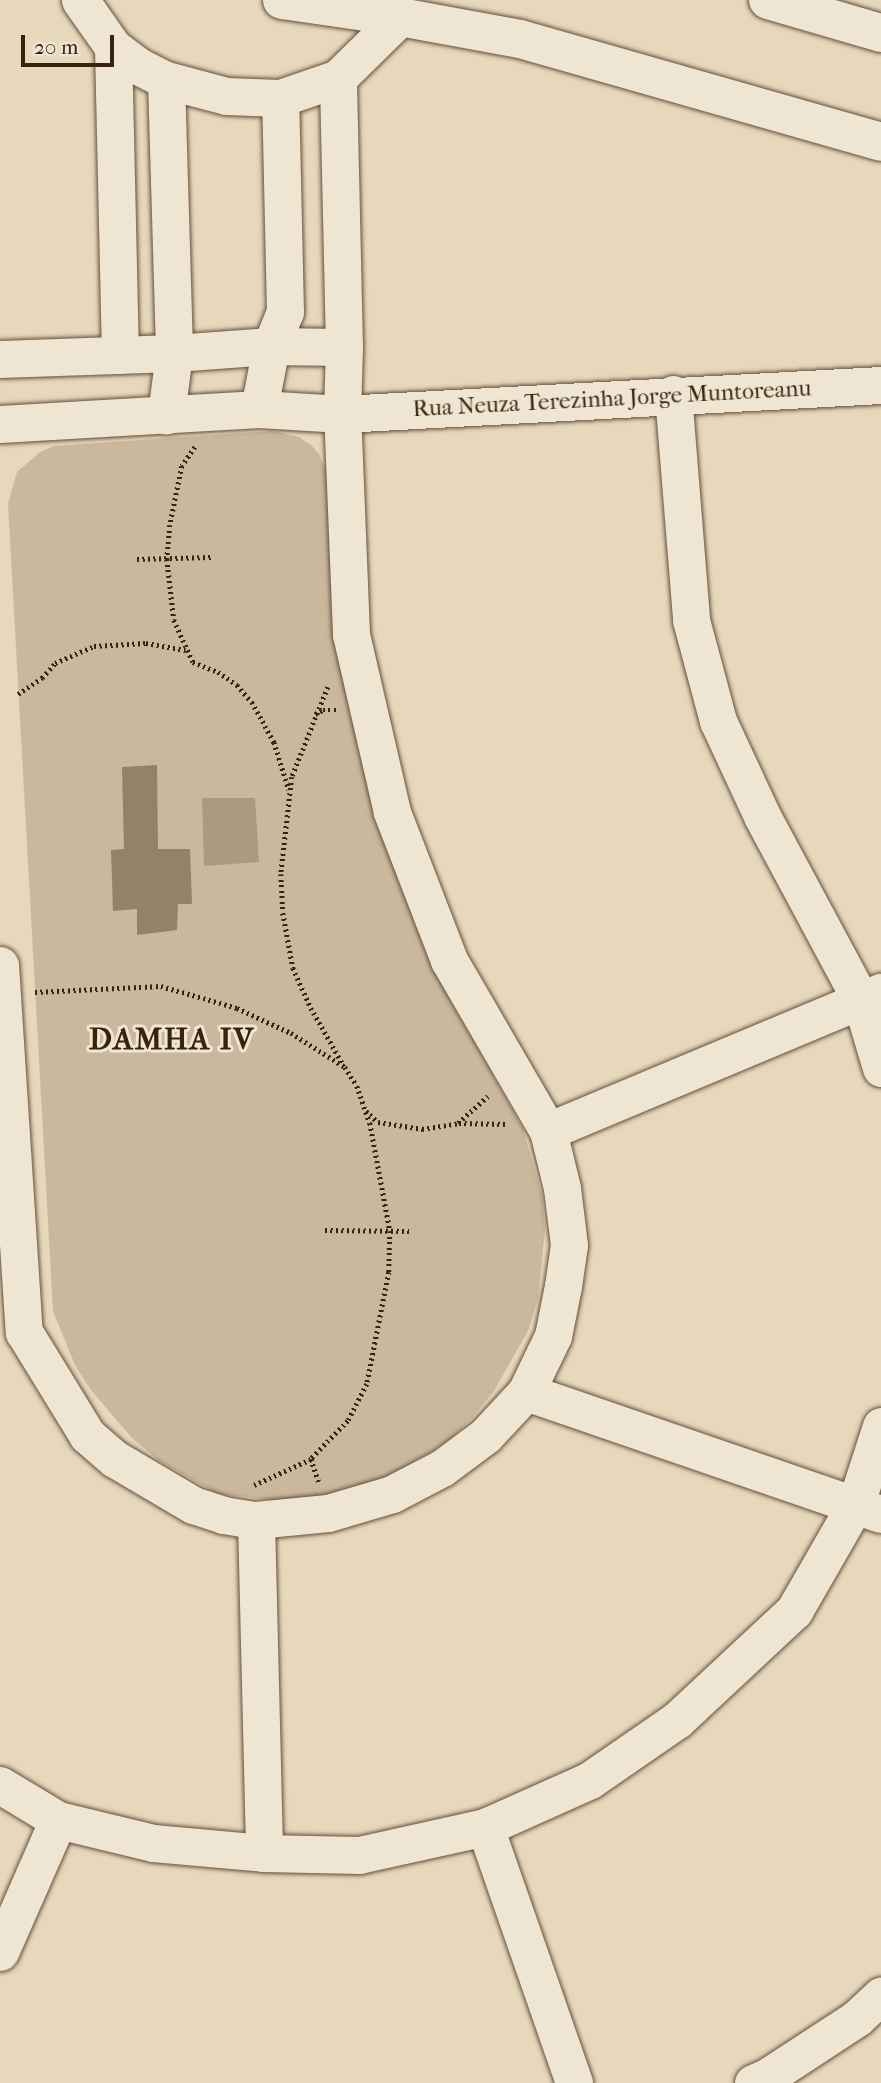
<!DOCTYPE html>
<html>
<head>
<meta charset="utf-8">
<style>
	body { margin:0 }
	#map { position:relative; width:881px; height:2083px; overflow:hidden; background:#e7d7bc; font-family:"IM FELL French Canon",serif }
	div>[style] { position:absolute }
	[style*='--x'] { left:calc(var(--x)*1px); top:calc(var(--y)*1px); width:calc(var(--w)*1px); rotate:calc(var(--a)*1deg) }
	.green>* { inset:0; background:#c9b89e }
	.water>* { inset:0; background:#ac9a80 }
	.building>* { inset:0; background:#938168 }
	.path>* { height:4.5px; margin-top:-2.25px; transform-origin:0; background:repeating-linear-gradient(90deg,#39230c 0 2px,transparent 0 5.5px) }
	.roads { filter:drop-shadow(0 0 2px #645038) drop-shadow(0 0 2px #645038) }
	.minor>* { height:37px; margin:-18.5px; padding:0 18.5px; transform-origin:18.5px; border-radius:18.5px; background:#efe5d3 }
	.tertiary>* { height:38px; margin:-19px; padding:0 19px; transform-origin:19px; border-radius:19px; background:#efe5d3 }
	span { translate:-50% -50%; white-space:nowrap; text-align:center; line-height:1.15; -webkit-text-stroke:6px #efe5d3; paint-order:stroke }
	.street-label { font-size:23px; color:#39230c }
	.district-label { font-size:30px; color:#39230c; font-weight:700; letter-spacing:2px }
	.scale { position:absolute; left:21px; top:35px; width:93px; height:32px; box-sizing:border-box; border:4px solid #39230c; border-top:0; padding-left:9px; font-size:21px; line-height:24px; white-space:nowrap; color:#39230c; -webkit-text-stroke:5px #efe5d3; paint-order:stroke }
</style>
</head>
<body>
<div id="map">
	<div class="green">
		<i style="clip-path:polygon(272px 431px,299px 437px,311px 445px,319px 454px,329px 477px,335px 631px,348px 706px,366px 779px,414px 921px,446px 992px,523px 1129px,542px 1195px,545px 1229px,538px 1298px,528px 1331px,494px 1391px,472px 1418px,447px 1442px,388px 1478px,321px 1498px,287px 1501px,218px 1494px,158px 1460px,132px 1438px,91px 1390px,75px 1365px,53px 1311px,8px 504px,17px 472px,40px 452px,54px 446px)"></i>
	</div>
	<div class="water">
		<i style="clip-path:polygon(202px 798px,255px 798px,259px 862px,204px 866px)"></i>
	</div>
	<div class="building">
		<i style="clip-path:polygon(157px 765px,158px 849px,190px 849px,192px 904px,178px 904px,177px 930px,137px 935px,137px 909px,113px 911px,111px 850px,124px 849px,122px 767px)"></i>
	</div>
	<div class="path">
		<i style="--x:195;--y:447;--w:23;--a:124"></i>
		<i style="--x:182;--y:466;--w:60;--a:101.5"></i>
		<i style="--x:170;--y:525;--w:34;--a:95"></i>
		<i style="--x:167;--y:559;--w:61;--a:83.5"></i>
		<i style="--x:174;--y:620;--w:46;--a:65.7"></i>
		<i style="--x:193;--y:662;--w:27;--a:22"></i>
		<i style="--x:218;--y:672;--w:23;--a:34"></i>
		<i style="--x:237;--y:685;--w:23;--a:49"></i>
		<i style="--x:252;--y:702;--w:46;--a:61.2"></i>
		<i style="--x:274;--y:742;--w:50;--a:72.6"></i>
		<i style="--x:137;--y:559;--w:74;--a:-1.5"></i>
		<i style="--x:328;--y:687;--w:97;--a:111.8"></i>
		<i style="--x:292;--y:777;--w:98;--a:96.5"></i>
		<i style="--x:281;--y:874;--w:39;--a:87"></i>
		<i style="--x:283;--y:913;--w:56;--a:79.7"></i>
		<i style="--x:293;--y:968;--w:44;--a:65.8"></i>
		<i style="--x:311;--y:1008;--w:67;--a:60.4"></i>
		<i style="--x:18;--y:694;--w:29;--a:-34"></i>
		<i style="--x:42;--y:678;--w:20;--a:-49"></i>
		<i style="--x:55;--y:663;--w:43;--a:-23.6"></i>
		<i style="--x:94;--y:646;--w:52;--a:-3.3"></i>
		<i style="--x:146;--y:643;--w:40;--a:10"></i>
		<i style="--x:315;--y:714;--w:9;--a:-27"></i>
		<i style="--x:323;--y:710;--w:14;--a:0"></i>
		<i style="--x:35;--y:992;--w:126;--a:-2.7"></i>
		<i style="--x:161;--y:986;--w:79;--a:16.1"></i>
		<i style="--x:237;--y:1008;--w:60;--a:24.8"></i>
		<i style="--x:291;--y:1033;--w:64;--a:32.2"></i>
		<i style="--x:345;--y:1067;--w:22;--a:58"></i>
		<i style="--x:357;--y:1086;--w:39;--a:71"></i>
		<i style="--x:370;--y:1123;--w:110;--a:79.5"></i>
		<i style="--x:390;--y:1231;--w:41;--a:91.4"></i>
		<i style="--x:389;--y:1272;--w:114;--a:101.1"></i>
		<i style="--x:367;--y:1384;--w:42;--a:117.2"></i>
		<i style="--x:348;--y:1421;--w:53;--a:134.2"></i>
		<i style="--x:311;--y:1459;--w:24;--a:71"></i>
		<i style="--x:366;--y:1111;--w:16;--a:43"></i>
		<i style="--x:378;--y:1122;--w:45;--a:9"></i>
		<i style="--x:422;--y:1129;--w:36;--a:-9"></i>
		<i style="--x:458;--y:1123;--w:40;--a:-42"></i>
		<i style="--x:459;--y:1123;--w:47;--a:1.2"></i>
		<i style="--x:325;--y:1230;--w:84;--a:0.7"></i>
		<i style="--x:254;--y:1485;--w:63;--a:-24.5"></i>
	</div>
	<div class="roads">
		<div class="minor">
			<i style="--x:80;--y:0;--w:57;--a:54.9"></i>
			<i style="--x:113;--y:47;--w:31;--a:37"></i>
			<i style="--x:138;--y:66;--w:31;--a:27"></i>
			<i style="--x:166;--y:80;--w:62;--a:14.9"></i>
			<i style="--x:226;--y:96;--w:54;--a:2.1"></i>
			<i style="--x:280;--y:98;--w:61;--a:-19"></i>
			<i style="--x:338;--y:78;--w:87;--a:-44.5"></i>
			<i style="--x:113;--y:47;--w:308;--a:88.7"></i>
			<i style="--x:166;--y:80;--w:273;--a:88.3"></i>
			<i style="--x:174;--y:353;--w:63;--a:97.4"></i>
			<i style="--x:0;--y:359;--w:174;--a:-2"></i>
			<i style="--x:174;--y:353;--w:97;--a:-4.1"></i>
			<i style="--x:271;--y:346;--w:73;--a:0.8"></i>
			<i style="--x:673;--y:394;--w:227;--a:85.4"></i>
			<i style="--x:691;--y:620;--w:105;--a:75"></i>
			<i style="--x:718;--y:721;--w:105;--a:65.1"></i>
			<i style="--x:762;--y:816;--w:210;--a:61.8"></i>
			<i style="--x:861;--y:1001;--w:70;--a:73.4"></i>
			<i style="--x:259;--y:409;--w:64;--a:-79.2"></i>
			<i style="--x:271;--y:346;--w:37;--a:-68"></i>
			<i style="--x:285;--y:312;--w:214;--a:-91.3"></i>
			<i style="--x:0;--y:424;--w:259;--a:-3.3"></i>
			<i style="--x:259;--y:409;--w:83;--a:3.4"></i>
			<i style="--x:342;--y:414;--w:540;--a:-3.08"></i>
			<i style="--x:0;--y:965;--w:368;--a:86.3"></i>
			<i style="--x:24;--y:1332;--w:121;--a:58.5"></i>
			<i style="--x:87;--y:1435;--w:37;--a:41"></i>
			<i style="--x:115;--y:1459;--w:91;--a:30.5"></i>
			<i style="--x:193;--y:1505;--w:32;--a:18"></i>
			<i style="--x:223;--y:1515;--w:33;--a:9"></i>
			<i style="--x:256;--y:1520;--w:72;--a:-5.6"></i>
			<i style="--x:328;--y:1513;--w:67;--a:-16.5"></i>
			<i style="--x:392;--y:1494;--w:56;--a:-27.5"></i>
			<i style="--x:442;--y:1468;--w:54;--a:-36.7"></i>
			<i style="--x:485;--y:1436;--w:60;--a:-47"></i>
			<i style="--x:526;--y:1392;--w:62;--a:-64.3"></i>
			<i style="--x:553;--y:1336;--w:51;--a:-78.7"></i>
			<i style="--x:563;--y:1286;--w:41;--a:-81.7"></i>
			<i style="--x:569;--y:1245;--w:57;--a:-97"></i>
			<i style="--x:562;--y:1188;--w:59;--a:-103.8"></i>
			<i style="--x:548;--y:1131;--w:198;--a:-120.1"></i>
			<i style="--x:449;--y:960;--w:159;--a:-111.1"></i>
			<i style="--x:392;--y:812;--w:183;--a:-103"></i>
			<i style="--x:351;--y:634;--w:220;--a:-92.3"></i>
			<i style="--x:342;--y:414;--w:67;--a:-88.3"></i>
			<i style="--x:344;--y:347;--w:269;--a:-91.3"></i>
			<i style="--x:548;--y:1131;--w:361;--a:-22.7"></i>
			<i style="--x:526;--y:1392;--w:375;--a:19"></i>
			<i style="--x:256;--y:1520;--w:333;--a:88.6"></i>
			<i style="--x:0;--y:1785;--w:68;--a:31.1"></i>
			<i style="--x:58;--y:1820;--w:98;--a:13.6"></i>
			<i style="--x:153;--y:1843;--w:111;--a:5.1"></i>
			<i style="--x:264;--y:1853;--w:95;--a:1.2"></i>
			<i style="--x:359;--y:1855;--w:129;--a:-12.5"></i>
			<i style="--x:485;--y:1827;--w:115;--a:-24.1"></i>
			<i style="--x:590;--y:1780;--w:106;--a:-34.6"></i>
			<i style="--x:677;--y:1720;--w:160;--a:-43"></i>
			<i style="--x:794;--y:1611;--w:125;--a:-60.1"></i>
			<i style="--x:856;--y:1503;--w:81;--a:-72"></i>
			<i style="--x:485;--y:1827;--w:271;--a:70.8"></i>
			<i style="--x:0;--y:1952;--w:144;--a:-66.3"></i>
			<i style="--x:753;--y:2083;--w:15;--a:-23"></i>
			<i style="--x:767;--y:2077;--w:108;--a:-33.2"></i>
			<i style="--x:857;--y:2018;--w:33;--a:-43"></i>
		</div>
		<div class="tertiary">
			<i style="--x:282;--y:0;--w:119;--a:8.2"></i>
			<i style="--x:400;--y:17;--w:122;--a:10.4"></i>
			<i style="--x:520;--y:39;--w:375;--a:15.9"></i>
			<i style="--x:768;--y:0;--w:118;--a:16.3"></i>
		</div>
	</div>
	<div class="street-label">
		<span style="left:612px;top:399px;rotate:-3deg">Rua Neuza Terezinha Jorge Muntoreanu</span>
	</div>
	<div class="district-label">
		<span style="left:172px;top:1040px">DAMHA IV</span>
	</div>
	<div class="scale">20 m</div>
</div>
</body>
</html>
